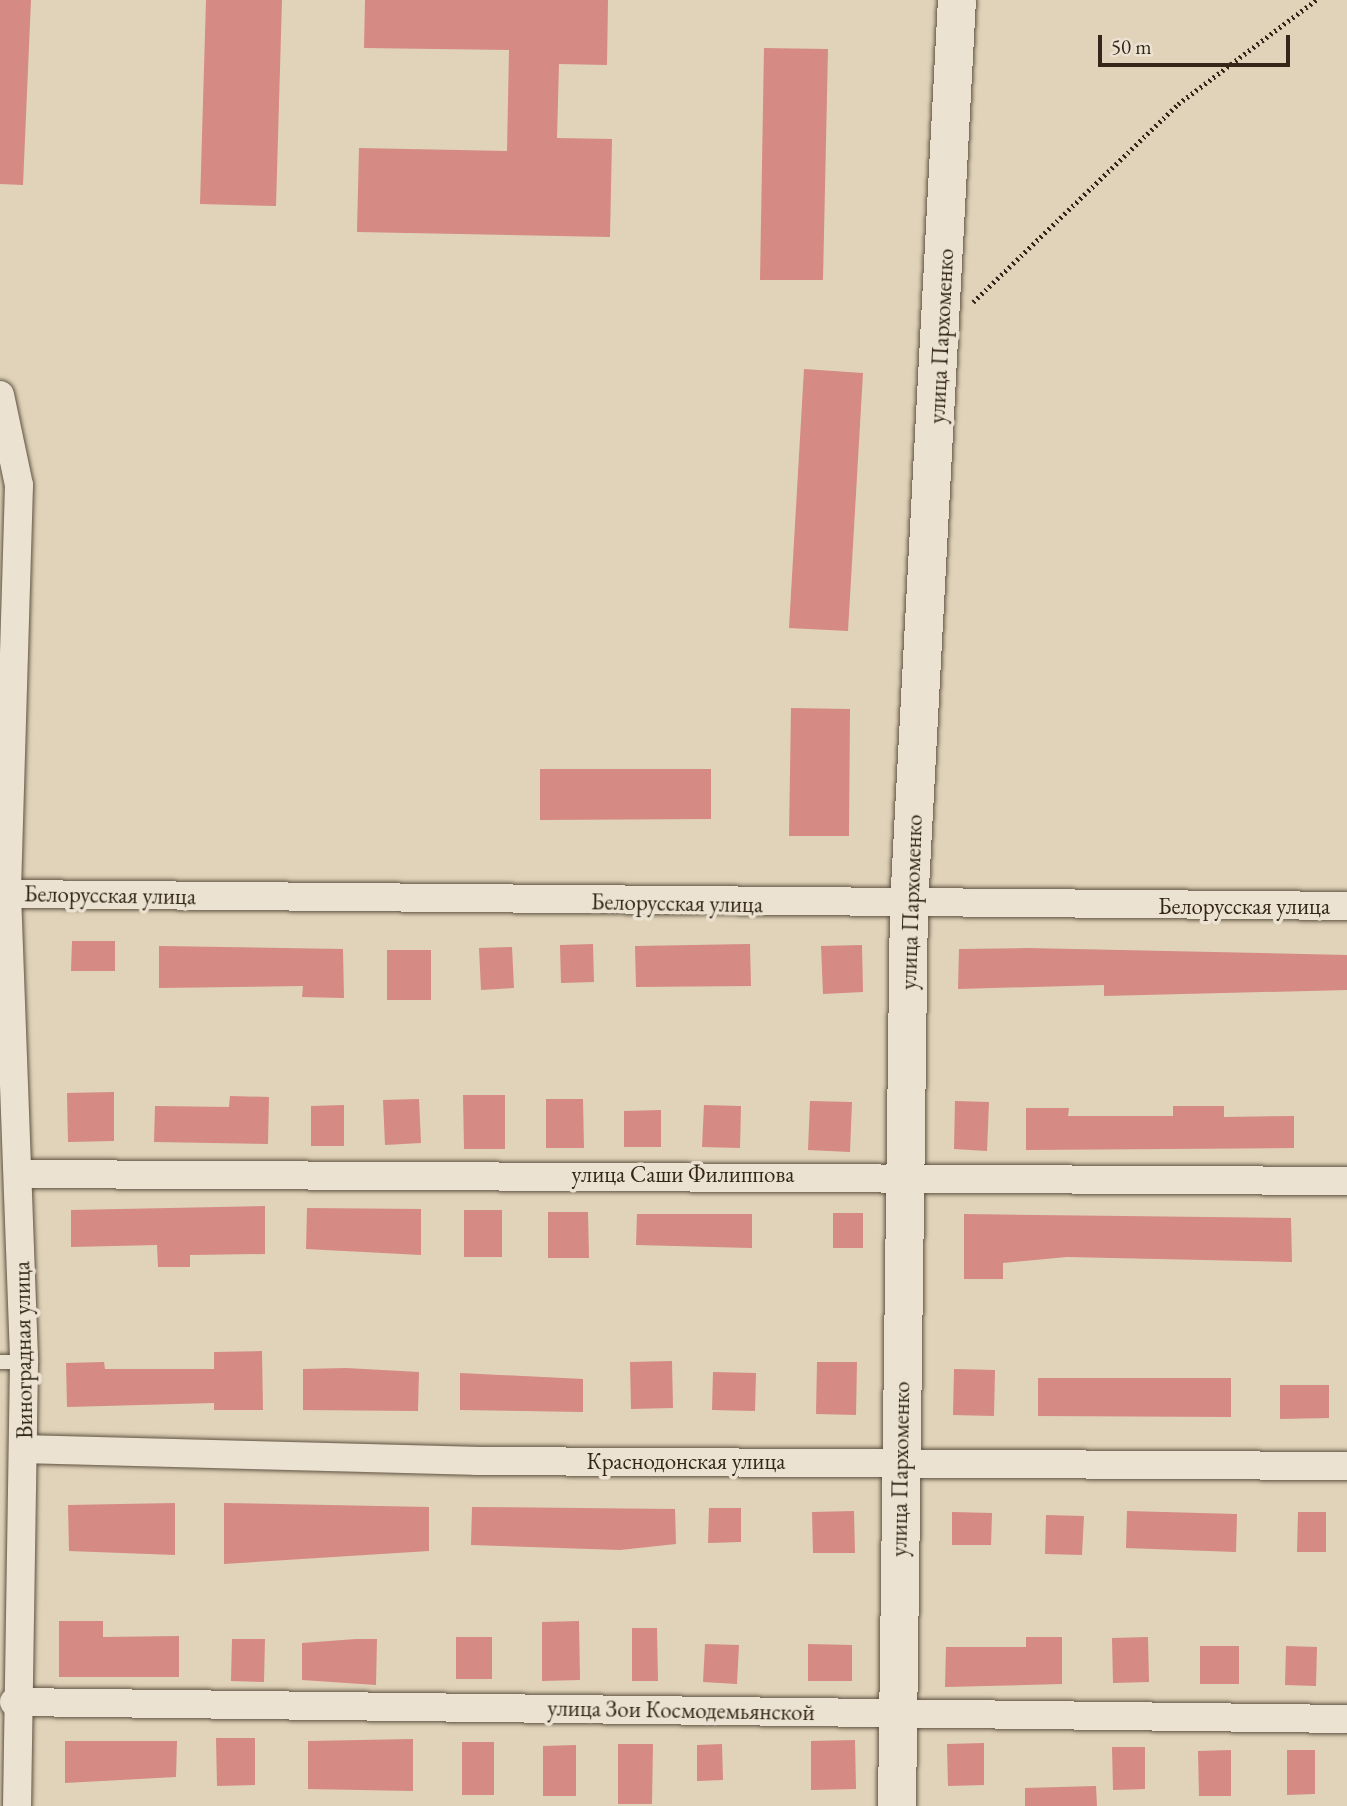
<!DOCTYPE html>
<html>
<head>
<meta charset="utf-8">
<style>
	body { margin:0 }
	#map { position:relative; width:1347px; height:1806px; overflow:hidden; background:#e0d3b9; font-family:"EB Garamond",serif }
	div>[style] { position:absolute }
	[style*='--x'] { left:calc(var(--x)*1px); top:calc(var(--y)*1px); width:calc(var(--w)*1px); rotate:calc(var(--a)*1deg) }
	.building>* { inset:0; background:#d58a83 }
	.path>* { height:4.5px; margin-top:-2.25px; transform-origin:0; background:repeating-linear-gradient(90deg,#342719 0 2px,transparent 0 5.5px) }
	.roads { filter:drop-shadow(0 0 2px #5f5241) drop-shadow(0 0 2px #5f5241) }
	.lane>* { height:14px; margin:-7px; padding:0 7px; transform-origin:7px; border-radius:7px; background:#ebe2d2 }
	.street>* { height:28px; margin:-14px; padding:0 14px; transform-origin:14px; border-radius:14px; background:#ebe2d2 }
	.secondary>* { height:38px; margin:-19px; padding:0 19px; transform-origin:19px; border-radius:19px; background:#ebe2d2 }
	span { translate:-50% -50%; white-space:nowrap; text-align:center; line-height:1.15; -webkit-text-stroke:7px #ebe2d2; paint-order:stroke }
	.street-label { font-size:23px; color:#342719 }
	.scale { position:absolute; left:1098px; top:35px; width:192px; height:32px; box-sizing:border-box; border:4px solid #342719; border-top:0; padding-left:9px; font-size:21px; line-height:24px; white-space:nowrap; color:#342719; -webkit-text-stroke:5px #ebe2d2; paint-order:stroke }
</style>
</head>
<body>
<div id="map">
	<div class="building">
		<i style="clip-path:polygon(0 0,31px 0,23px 185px,0 184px)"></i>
		<i style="clip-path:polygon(206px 0,282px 0,276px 206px,200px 204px)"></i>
		<i style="clip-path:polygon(365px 0,608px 0,607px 65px,559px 64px,557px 138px,612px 139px,610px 237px,357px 232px,359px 148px,507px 151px,509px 50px,364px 48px)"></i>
		<i style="clip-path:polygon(764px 48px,828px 49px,823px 280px,760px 280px)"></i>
		<i style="clip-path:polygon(804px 369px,863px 373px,848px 631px,789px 628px)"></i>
		<i style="clip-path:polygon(791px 708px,850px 709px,849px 836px,789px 836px)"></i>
		<i style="clip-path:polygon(540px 769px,711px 769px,711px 819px,540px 820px)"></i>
		<i style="clip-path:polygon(72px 941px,115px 941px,115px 971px,71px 971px)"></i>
		<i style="clip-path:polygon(593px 944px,594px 982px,561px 983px,560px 945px)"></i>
		<i style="clip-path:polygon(750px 944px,751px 986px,636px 987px,635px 946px)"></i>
		<i style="clip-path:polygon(862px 945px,863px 992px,823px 994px,821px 946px)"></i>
		<i style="clip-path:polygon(159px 946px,343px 949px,344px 998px,302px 997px,303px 986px,159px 988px)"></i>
		<i style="clip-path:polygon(512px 947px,514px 988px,481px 990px,479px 948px)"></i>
		<i style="clip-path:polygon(1027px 948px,1347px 955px,1347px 990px,1104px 996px,1104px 985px,958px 989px,959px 949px)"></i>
		<i style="clip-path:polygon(387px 950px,431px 950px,431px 1000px,387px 1000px)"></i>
		<i style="clip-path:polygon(114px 1092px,114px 1141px,68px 1142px,67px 1093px)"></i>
		<i style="clip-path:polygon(463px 1095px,505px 1095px,505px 1149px,464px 1149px)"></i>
		<i style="clip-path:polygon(230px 1096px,269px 1097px,268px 1144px,154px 1142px,155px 1106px,229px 1107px)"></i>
		<i style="clip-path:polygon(419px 1099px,421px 1143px,385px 1145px,383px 1100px)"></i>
		<i style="clip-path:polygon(546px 1099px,583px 1099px,584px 1148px,546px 1148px)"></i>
		<i style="clip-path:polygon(810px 1101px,852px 1102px,850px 1152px,808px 1150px)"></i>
		<i style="clip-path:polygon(955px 1101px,989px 1102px,987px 1151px,954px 1149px)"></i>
		<i style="clip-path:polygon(344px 1105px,344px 1146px,311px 1146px,311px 1106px)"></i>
		<i style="clip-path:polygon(704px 1105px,741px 1106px,740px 1148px,702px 1147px)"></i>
		<i style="clip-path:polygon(1173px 1106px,1224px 1106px,1224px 1117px,1294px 1116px,1294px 1148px,1026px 1150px,1026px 1108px,1069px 1108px,1068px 1116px,1173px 1116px)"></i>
		<i style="clip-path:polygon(661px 1110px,661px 1147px,624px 1147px,624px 1111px)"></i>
		<i style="clip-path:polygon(265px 1206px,265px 1254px,190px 1255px,190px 1267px,158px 1267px,157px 1245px,71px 1247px,71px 1210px)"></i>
		<i style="clip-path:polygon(307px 1208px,421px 1209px,421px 1255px,306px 1249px)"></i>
		<i style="clip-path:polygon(464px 1210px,502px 1210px,502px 1257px,464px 1257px)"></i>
		<i style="clip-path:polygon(548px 1212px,588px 1212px,589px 1258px,548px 1258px)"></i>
		<i style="clip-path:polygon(833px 1213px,863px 1213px,863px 1248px,833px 1248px)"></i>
		<i style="clip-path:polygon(637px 1214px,752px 1214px,752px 1248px,636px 1245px)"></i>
		<i style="clip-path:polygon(964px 1214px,1291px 1218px,1292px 1262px,1067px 1257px,1003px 1263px,1003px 1279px,964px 1279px)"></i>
		<i style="clip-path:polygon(262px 1351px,263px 1410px,214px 1410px,214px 1403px,67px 1407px,66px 1363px,104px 1362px,105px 1369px,214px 1369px,214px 1352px)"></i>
		<i style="clip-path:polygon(672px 1361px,673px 1408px,631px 1409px,630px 1362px)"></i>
		<i style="clip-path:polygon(817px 1362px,857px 1362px,856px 1415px,816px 1414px)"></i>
		<i style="clip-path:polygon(346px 1368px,419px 1372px,418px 1411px,303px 1410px,303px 1369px)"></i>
		<i style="clip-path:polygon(954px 1369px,995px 1370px,994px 1416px,953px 1415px)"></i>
		<i style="clip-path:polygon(713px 1372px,756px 1373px,755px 1411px,712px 1410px)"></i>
		<i style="clip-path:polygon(460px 1373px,583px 1379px,583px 1412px,460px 1410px)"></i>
		<i style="clip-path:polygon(1038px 1378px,1231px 1378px,1231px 1417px,1038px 1416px)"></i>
		<i style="clip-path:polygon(1280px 1385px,1329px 1385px,1329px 1418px,1280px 1419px)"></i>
		<i style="clip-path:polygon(175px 1503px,175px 1555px,69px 1551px,68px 1505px)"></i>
		<i style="clip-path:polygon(224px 1503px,429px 1507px,429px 1551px,224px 1564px)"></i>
		<i style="clip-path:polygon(472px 1507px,675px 1509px,676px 1544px,620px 1550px,471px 1545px)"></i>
		<i style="clip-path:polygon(709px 1508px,741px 1508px,741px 1542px,708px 1543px)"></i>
		<i style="clip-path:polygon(854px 1511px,855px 1553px,813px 1553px,812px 1512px)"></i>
		<i style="clip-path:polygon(1127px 1511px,1237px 1514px,1236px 1552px,1126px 1548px)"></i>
		<i style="clip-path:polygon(952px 1512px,992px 1513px,991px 1545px,952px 1545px)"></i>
		<i style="clip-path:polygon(1298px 1512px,1326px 1512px,1326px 1552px,1297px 1552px)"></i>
		<i style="clip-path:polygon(1046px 1515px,1084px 1516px,1082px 1555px,1045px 1554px)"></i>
		<i style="clip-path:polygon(59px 1621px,103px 1621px,103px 1637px,179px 1636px,179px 1677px,59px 1677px)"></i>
		<i style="clip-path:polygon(579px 1621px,580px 1680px,542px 1681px,542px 1622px)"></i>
		<i style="clip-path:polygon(632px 1628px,657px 1628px,658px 1681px,632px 1681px)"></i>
		<i style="clip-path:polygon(456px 1637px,492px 1637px,492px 1679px,456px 1679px)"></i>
		<i style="clip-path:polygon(1026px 1637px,1062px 1637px,1062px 1684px,945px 1687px,946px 1647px,1026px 1647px)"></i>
		<i style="clip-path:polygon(1148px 1637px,1149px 1682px,1113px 1683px,1112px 1638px)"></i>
		<i style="clip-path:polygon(232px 1639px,265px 1639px,264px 1682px,231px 1681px)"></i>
		<i style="clip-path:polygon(356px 1639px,377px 1639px,376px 1685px,302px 1680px,302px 1643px)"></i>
		<i style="clip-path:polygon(705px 1644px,739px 1645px,737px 1684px,703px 1682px)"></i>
		<i style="clip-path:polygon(808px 1644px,852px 1645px,852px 1681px,808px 1681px)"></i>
		<i style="clip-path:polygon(1200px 1646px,1239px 1646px,1239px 1684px,1200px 1684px)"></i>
		<i style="clip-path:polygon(1286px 1646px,1317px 1647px,1316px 1686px,1285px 1685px)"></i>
		<i style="clip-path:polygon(216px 1738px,255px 1738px,255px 1785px,217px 1786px)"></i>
		<i style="clip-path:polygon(413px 1739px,413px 1791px,308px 1789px,308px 1741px)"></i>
		<i style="clip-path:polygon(855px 1740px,856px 1789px,811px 1790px,811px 1741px)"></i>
		<i style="clip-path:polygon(65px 1741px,177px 1741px,176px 1777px,65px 1783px)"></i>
		<i style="clip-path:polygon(462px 1742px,494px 1742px,494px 1795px,462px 1795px)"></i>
		<i style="clip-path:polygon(984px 1743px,984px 1785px,948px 1786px,947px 1744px)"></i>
		<i style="clip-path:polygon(618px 1744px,653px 1744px,652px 1804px,618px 1804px)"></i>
		<i style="clip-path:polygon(722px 1744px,723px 1780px,697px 1781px,697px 1745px)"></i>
		<i style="clip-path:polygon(576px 1745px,576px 1796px,543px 1796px,543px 1746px)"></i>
		<i style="clip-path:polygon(1112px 1747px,1145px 1747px,1145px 1789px,1113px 1790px)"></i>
		<i style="clip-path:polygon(1231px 1750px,1231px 1796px,1199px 1796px,1198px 1751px)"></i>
		<i style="clip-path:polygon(1287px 1750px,1315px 1750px,1315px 1794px,1287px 1795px)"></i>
		<i style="clip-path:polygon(1096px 1786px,1097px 1806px,1025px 1806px,1025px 1788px)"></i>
	</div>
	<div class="path">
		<i style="--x:973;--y:302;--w:285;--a:-44"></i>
		<i style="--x:1178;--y:104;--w:173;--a:-37"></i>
	</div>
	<div class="roads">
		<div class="lane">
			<i style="--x:0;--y:1362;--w:24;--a:0"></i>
		</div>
		<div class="street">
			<i style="--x:0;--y:395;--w:92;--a:78.1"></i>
			<i style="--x:19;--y:485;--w:409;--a:91.7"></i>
			<i style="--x:7;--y:894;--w:468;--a:87.9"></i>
			<i style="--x:24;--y:1362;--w:444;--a:90.9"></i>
			<i style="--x:7;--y:894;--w:1340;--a:0.51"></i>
			<i style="--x:20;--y:1174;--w:1327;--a:0.3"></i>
			<i style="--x:25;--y:1449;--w:452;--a:1.5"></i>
			<i style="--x:477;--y:1461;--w:870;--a:0.33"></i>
			<i style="--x:14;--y:1702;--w:1333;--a:0.73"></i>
		</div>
		<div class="secondary">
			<i style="--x:897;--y:1806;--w:900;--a:-89.24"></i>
			<i style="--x:909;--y:906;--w:907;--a:-86.97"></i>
		</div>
	</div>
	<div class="street-label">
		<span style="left:941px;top:336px;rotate:-87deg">улица Пархоменко</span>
		<span style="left:110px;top:895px;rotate:1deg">Белорусская улица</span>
		<span style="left:911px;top:902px;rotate:-88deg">улица Пархоменко</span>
		<span style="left:677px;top:903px;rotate:1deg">Белорусская улица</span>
		<span style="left:1244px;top:906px">Белорусская улица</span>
		<span style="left:683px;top:1174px">улица Саши Филиппова</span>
		<span style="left:23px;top:1350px;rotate:-91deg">Виноградная улица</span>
		<span style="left:686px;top:1461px">Краснодонская улица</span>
		<span style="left:900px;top:1469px;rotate:-89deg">улица Пархоменко</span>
		<span style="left:681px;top:1710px;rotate:1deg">улица Зои Космодемьянской</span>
	</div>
	<div class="scale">50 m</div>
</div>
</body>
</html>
